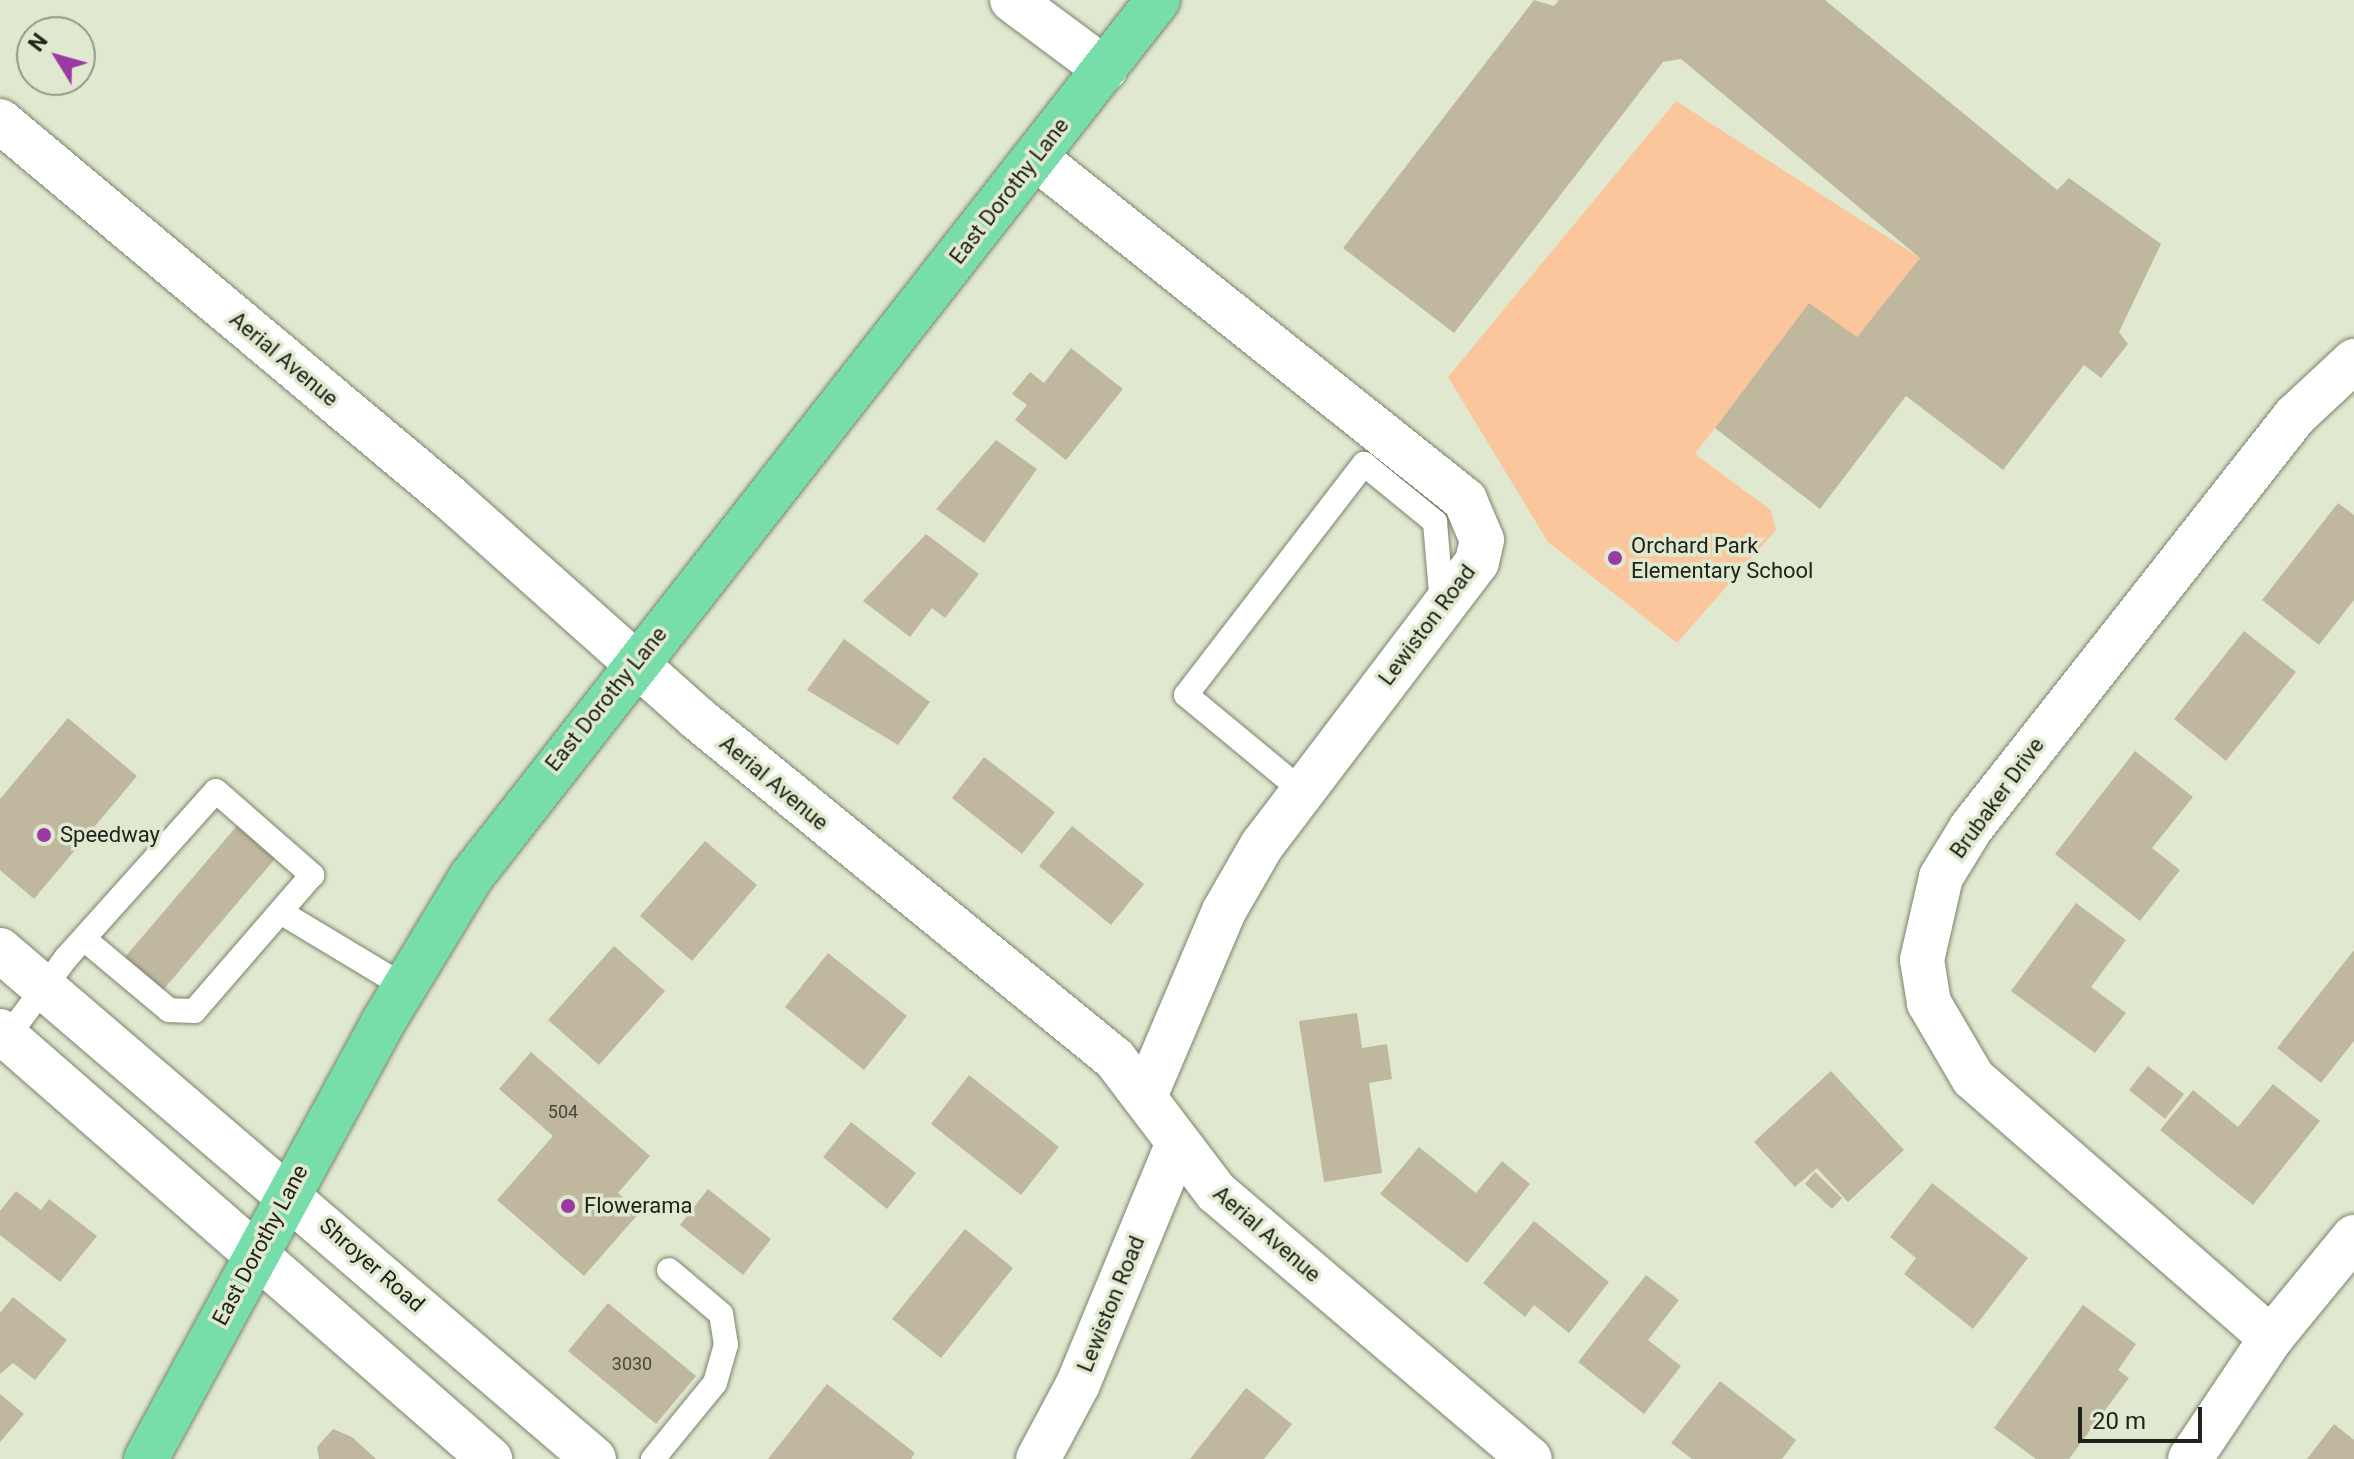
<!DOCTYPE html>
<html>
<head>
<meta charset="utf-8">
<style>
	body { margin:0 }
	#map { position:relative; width:2354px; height:1459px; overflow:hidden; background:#e0e9d0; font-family:Roboto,sans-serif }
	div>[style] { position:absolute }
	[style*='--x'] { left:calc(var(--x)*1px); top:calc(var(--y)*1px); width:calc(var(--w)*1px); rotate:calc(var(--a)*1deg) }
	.green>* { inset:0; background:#fbc69c }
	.building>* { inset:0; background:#c0b79f }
	.roads { filter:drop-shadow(0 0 2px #7b826b) drop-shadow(0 0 2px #7b826b) }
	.service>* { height:24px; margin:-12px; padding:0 12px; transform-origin:12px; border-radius:12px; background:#fff }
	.minor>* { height:44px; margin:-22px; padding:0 22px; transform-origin:22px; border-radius:22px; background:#fff }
	.secondary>* { height:44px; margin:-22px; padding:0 22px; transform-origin:22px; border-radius:22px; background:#fff }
	.primary>* { height:44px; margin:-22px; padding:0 22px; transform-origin:22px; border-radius:22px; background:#77ddab }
	.dots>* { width:22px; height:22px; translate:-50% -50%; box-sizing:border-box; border:4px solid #e0e9d0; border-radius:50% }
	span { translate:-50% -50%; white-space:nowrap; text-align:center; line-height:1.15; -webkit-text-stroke:7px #e0e9d0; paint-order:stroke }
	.number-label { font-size:18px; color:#48483a }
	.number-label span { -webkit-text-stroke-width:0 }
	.street-label { font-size:22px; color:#202319 }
	.poi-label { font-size:22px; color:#202319 }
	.left { translate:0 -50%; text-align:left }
	.north { position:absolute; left:16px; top:16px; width:80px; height:80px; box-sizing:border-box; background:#e0e9d0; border:2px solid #939a87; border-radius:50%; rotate:307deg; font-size:22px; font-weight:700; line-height:32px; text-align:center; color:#202319 }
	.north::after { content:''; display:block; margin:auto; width:28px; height:36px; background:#9a3ba4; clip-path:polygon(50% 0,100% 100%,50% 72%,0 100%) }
	.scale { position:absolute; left:2078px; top:1407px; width:124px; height:36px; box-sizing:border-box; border:4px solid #202319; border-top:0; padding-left:10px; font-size:24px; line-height:28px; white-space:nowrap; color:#202319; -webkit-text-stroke:6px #e0e9d0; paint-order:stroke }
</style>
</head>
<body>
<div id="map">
	<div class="green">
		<i style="clip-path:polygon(1676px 101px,1920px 258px,1857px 337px,1809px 304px,1695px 454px,1771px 510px,1776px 530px,1677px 643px,1548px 542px,1448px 377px)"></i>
	</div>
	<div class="building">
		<i style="clip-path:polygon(1534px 0,1554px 6px,1559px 0,1825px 0,2057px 190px,2069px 178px,2161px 244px,2119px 332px,2128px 344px,2101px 378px,2084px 365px,2003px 470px,1906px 396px,1820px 509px,1715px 428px,1809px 303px,1857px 337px,1920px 258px,1681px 59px,1663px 62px,1454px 333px,1343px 248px)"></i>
		<i style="clip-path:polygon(1071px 348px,1123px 389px,1066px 460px,1015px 420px,1027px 405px,1012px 394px,1030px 372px,1044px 383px)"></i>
		<i style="clip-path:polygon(996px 440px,1037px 469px,984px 543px,936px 509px)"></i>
		<i style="clip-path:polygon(2338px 503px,2354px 515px,2354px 600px,2319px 645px,2262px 600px)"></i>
		<i style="clip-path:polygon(926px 534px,979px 574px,945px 618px,932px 608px,910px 637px,863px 601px)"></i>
		<i style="clip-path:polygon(2244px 631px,2296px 672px,2226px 761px,2174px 719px)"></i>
		<i style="clip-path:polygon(844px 639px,930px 702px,898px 745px,807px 690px)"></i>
		<i style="clip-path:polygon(68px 718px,137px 776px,34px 899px,0 870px,0 799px)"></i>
		<i style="clip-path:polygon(2135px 751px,2193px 797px,2152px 848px,2180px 870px,2140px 921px,2055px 854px)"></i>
		<i style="clip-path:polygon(984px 757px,1055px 812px,1022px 854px,952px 798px)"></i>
		<i style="clip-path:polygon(241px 821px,280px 853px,163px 990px,125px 957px)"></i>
		<i style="clip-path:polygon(1072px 826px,1144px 884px,1111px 925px,1039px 866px)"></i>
		<i style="clip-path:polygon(705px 841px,757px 885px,692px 961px,640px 916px)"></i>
		<i style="clip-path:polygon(2076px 903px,2126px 940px,2091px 987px,2126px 1013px,2095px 1053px,2011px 991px)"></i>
		<i style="clip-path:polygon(614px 946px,665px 991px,599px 1065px,548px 1020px)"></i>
		<i style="clip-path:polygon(2354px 950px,2354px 1041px,2321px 1083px,2277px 1048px)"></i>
		<i style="clip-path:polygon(828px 953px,907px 1016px,864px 1070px,785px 1007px)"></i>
		<i style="clip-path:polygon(1357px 1013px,1362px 1048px,1387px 1044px,1392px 1079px,1369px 1083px,1382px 1173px,1324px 1182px,1299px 1021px)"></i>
		<i style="clip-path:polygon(531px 1052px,650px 1156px,618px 1193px,640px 1212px,584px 1276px,497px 1200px,553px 1136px,499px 1089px)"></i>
		<i style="clip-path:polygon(2148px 1066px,2184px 1094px,2165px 1119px,2129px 1090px)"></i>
		<i style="clip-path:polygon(1831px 1071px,1904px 1150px,1848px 1202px,1817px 1168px,1795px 1187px,1754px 1142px)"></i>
		<i style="clip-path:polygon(969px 1075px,1059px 1147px,1021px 1195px,931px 1124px)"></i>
		<i style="clip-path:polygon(2273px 1084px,2320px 1121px,2253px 1205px,2160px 1130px,2193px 1090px,2238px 1127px)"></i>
		<i style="clip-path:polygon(851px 1122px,916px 1173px,887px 1209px,823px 1157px)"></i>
		<i style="clip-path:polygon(1419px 1147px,1476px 1193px,1502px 1161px,1530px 1184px,1467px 1263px,1380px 1194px)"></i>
		<i style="clip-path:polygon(1815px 1172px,1842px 1198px,1832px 1209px,1805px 1184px)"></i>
		<i style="clip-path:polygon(1932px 1183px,2028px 1258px,1973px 1329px,1904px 1274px,1916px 1258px,1890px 1237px)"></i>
		<i style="clip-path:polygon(708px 1189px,771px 1239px,743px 1275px,680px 1225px)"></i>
		<i style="clip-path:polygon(16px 1191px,41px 1210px,49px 1199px,97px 1236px,60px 1282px,0 1235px,0 1211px)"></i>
		<i style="clip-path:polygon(1534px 1221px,1609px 1282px,1569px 1333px,1534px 1305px,1525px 1317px,1483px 1283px)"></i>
		<i style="clip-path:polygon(965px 1229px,1013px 1268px,941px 1358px,892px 1319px)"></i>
		<i style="clip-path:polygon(1646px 1275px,1679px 1300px,1648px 1340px,1681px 1366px,1644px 1414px,1578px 1362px)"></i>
		<i style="clip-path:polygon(13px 1297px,67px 1340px,35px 1380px,13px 1363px,0 1374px,0 1313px)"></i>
		<i style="clip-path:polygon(608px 1303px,696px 1376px,656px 1424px,568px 1351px)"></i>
		<i style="clip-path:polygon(2083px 1305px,2136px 1344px,2118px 1370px,2129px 1378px,2069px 1459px,2036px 1459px,1994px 1428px)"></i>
		<i style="clip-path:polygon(1720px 1381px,1796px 1440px,1782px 1459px,1692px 1459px,1671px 1443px)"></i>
		<i style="clip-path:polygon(827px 1384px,915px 1453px,911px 1459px,768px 1459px)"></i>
		<i style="clip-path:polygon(1246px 1388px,1292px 1424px,1264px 1459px,1190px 1459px)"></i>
		<i style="clip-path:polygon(0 1394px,24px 1414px,0 1442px)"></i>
		<i style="clip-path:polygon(2334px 1424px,2354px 1440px,2354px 1459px,2307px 1459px)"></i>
		<i style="clip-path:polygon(333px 1429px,352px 1437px,376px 1459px,319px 1459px,317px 1447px)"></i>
	</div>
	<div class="roads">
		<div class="service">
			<i style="--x:1301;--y:790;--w:149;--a:-140.4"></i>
			<i style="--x:1186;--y:695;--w:292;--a:-52.4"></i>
			<i style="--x:1364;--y:464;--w:92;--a:39.2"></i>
			<i style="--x:1435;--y:522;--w:83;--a:85.2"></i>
			<i style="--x:282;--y:913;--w:144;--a:31"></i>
			<i style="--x:7;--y:1037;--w:99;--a:-53.2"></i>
			<i style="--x:66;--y:958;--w:224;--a:-48.1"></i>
			<i style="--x:216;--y:791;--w:128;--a:41.2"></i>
			<i style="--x:312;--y:875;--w:180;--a:130.9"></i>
			<i style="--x:194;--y:1011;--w:25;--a:-178"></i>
			<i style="--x:169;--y:1010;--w:111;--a:-140.1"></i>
			<i style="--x:653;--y:1459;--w:98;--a:-50.8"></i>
			<i style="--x:715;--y:1383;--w:40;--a:-74"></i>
			<i style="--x:726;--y:1345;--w:31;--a:-99"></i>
			<i style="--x:721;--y:1314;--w:68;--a:-139.8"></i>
		</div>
		<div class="minor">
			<i style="--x:1012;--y:0;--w:116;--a:36.6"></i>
			<i style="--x:0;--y:121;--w:584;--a:39.93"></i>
			<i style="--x:448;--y:496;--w:334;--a:41.7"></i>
			<i style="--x:697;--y:718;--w:539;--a:39.21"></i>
			<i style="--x:1115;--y:1059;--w:167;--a:52.8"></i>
			<i style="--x:1216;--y:1192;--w:412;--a:40.4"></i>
			<i style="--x:1036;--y:158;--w:549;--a:38.56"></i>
			<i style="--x:1465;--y:500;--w:43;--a:67"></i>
			<i style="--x:1482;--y:540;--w:23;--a:103"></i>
			<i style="--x:1477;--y:562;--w:355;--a:127.2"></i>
			<i style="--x:1262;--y:845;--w:76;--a:119.9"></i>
			<i style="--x:1224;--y:911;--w:199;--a:113.1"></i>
			<i style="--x:2271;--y:1338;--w:395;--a:-138.9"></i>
			<i style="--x:1973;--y:1078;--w:87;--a:-120.4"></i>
			<i style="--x:1929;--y:1003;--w:44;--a:-99.2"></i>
			<i style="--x:1922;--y:960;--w:85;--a:-77.1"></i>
			<i style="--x:1941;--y:877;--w:57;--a:-58.5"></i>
			<i style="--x:1971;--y:828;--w:524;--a:-51.82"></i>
			<i style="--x:2295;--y:416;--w:81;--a:-43"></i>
			<i style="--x:1038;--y:1459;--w:85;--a:-61.9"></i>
			<i style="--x:1078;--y:1384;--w:259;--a:-67.5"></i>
			<i style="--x:2190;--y:1459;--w:146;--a:-56.2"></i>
			<i style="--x:2271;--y:1338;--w:131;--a:-50.6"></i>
		</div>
		<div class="secondary">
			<i style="--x:0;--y:950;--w:782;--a:40.59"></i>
			<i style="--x:0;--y:1031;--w:651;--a:41.14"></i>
		</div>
		<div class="primary">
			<i style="--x:146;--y:1459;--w:495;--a:-61.5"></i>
			<i style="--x:382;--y:1024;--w:172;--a:-58.8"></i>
			<i style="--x:471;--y:877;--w:1114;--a:-51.93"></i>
		</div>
	</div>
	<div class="dots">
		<i style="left:1615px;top:558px;background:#9a3ba4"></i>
		<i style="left:44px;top:835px;background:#9a3ba4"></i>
		<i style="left:568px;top:1206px;background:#9a3ba4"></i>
	</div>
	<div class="number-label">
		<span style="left:563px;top:1112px">504</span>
		<span style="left:632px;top:1364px">3030</span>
	</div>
	<div class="street-label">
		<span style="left:1009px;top:191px;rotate:-52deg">East Dorothy Lane</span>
		<span style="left:284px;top:359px;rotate:40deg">Aerial Avenue</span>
		<span style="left:1427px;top:625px;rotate:-53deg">Lewiston Road</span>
		<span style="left:606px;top:699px;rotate:-51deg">East Dorothy Lane</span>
		<span style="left:774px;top:783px;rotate:40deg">Aerial Avenue</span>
		<span style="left:1997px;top:798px;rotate:-54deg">Brubaker Drive</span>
		<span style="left:1267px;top:1234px;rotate:41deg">Aerial Avenue</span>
		<span style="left:260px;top:1245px;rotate:-62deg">East Dorothy Lane</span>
		<span style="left:372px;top:1265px;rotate:41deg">Shroyer Road</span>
		<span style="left:1111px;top:1304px;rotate:-68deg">Lewiston Road</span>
	</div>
	<div class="poi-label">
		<span class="left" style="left:1631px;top:558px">Orchard Park<br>Elementary School</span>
		<span class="left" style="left:60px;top:835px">Speedway</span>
		<span class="left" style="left:584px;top:1206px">Flowerama</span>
	</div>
	<div class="north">N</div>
	<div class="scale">20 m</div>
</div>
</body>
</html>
